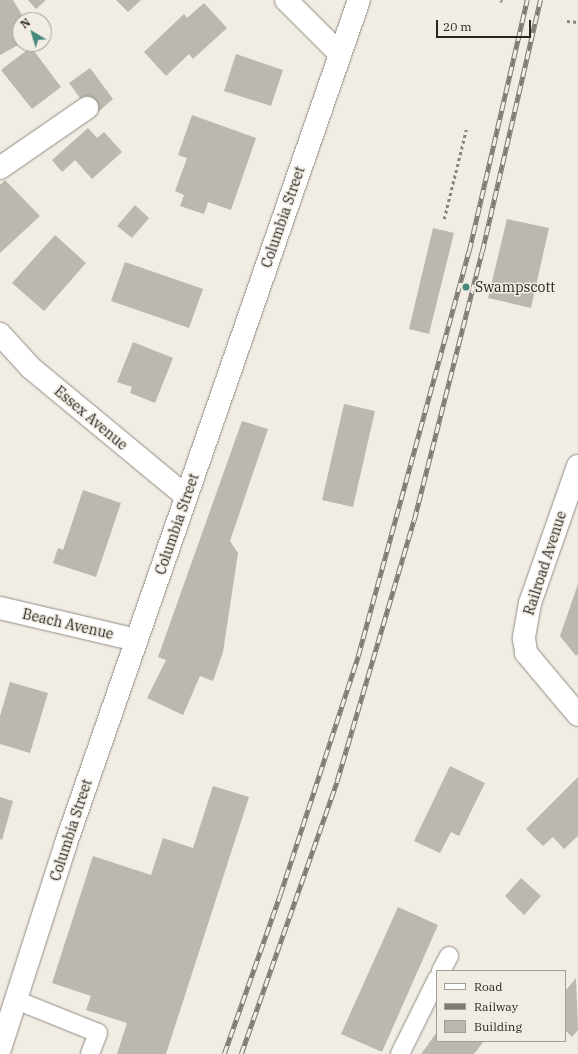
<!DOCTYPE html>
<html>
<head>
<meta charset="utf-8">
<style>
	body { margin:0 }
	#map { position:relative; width:578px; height:1054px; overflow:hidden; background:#f2ede4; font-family:"IBM Plex Serif",serif }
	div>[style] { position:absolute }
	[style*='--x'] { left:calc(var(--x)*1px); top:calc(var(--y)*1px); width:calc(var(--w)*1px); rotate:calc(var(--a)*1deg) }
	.building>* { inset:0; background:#bcb7af }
	.path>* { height:2.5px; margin-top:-1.25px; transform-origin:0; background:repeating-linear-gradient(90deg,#89857f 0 3px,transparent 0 6px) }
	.roads { filter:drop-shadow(0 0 1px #918c84) drop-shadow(0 0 1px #918c84) }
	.service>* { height:18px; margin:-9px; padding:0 9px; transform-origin:9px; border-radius:9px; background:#fff }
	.minor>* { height:22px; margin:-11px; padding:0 11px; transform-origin:11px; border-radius:11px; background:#fff }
	.rail>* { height:4.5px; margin-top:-2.25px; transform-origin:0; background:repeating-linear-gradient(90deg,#f2ede4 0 9px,#7d7a74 0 18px); box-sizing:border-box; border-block:1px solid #7d7a74 }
	.dots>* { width:11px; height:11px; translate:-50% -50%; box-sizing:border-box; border:2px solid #f2ede4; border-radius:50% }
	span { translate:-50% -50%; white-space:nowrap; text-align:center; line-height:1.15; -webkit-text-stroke:3px #f2ede4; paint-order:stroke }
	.street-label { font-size:14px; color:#292724 }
	.poi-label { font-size:14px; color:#292724 }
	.left { translate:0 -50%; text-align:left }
	.legend { position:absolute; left:436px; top:970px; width:130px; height:72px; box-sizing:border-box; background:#f2ede4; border:1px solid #a29e97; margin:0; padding:5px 7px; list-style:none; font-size:12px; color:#292724 }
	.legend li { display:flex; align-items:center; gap:8px; height:20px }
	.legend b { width:20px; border:1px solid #a29e97 }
	.north { position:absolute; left:12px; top:12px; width:40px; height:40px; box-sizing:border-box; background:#f2ede4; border:1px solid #a29e97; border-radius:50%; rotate:322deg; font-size:11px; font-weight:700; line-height:16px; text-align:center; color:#292724 }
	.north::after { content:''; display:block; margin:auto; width:14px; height:18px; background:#45897c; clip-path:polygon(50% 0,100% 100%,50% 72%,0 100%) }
	.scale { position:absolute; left:436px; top:20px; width:95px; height:18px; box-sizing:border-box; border:2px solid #292724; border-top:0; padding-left:5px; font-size:12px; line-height:14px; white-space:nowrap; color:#292724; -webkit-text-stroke:3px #f2ede4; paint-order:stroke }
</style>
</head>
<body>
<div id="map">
	<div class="building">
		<i style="clip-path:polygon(0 0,13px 0,25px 20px,20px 20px,20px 44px,0 55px)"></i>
		<i style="clip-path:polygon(28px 0,46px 0,36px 9px)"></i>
		<i style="clip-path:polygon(116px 0,141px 0,128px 12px)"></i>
		<i style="clip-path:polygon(204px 3px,227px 28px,193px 59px,189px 54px,166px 76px,144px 52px,184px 14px,187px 18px)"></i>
		<i style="clip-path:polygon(31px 47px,61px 87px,32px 109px,1px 70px)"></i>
		<i style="clip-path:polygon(236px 54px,283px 70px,271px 106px,224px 91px)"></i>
		<i style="clip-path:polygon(90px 68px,113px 99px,98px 112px,88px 98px,83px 102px,69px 83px)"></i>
		<i style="clip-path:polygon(192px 115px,256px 138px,231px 210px,208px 202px,204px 214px,180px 206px,184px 195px,175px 191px,187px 158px,178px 155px)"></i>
		<i style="clip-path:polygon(88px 128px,97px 138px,104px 132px,122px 152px,92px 179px,75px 160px,62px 172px,52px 160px)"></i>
		<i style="clip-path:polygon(5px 180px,40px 216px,0 253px,0 185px)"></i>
		<i style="clip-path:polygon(135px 205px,149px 218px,132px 238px,117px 226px)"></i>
		<i style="clip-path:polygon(507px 219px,549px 228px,531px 308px,488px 298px)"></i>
		<i style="clip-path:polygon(433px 228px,454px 233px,429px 334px,409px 329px)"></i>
		<i style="clip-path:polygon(55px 235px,86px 263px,44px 311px,12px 283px)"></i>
		<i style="clip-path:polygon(125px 262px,203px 289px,189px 328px,111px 301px)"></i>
		<i style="clip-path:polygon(133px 342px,173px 358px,155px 403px,130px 393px,132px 387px,117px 382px)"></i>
		<i style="clip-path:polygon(344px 404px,375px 411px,353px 507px,322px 500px)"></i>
		<i style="clip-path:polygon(242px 421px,268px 429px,230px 541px,238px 553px,223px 652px,213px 681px,200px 676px,183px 715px,147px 698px,166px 660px,158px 657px)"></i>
		<i style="clip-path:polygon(83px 490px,121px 503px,96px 577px,53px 563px,58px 548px,63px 550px)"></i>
		<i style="clip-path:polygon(578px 584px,578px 654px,576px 656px,560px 636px)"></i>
		<i style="clip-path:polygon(10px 682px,48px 693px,30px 753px,0 744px,0 716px)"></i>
		<i style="clip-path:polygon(450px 766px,485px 783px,459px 836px,451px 832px,440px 853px,414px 841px)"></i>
		<i style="clip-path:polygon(578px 777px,578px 836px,564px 849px,553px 837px,543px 846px,526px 829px)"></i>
		<i style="clip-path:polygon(213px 786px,249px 797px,166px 1054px,117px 1054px,127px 1023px,86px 1010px,91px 996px,52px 983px,93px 856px,151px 875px,163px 838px,193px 848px)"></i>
		<i style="clip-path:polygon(0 797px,13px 801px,2px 840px,0 839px)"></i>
		<i style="clip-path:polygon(521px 878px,541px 896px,524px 915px,505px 896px)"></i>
		<i style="clip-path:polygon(398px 907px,438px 925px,382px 1052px,341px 1034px)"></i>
		<i style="clip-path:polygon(576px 978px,578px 1030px,572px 1037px,565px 1030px,565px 991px)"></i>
		<i style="clip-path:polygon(437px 1032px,437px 1041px,484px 1041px,474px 1054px,421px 1054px)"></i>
	</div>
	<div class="path">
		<i style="--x:501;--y:0;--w:2;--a:63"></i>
		<i style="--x:567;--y:21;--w:11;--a:5"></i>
		<i style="--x:444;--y:219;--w:92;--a:-76.1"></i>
	</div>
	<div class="roads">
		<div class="service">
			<i style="--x:441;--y:971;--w:17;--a:-62"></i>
			<i style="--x:16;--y:1000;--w:88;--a:21.9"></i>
			<i style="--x:98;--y:1033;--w:22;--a:111"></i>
			<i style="--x:400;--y:1054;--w:84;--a:-63.7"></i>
		</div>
		<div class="minor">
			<i style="--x:286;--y:0;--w:76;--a:45"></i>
			<i style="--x:0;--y:168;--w:106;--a:-34.6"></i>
			<i style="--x:0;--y:334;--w:46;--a:47.6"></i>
			<i style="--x:31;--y:368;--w:201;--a:39.6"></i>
			<i style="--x:578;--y:466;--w:145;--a:109.3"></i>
			<i style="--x:530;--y:603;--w:36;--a:100"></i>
			<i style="--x:524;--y:638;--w:15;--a:82"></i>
			<i style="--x:526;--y:653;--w:81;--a:50"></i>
			<i style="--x:0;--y:608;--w:140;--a:13.2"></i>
			<i style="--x:0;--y:1049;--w:216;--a:-72.2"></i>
			<i style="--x:66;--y:843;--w:892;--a:-70.83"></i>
		</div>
	</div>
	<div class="rail">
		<i style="--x:224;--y:1054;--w:169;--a:-70.6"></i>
		<i style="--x:280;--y:895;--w:251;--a:-71.9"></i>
		<i style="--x:358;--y:656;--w:420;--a:-74.7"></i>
		<i style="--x:469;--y:251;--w:258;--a:-77"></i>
		<i style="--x:241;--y:1054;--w:289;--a:-70.6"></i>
		<i style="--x:337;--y:781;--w:272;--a:-73.6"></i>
		<i style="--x:414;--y:520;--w:276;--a:-75.8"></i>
		<i style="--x:482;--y:252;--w:259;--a:-77"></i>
	</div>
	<div class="dots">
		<i style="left:466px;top:287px;background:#45897c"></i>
	</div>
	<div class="street-label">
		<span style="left:283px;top:217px;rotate:-71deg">Columbia Street</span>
		<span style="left:91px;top:418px;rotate:40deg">Essex Avenue</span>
		<span style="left:177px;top:524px;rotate:-71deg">Columbia Street</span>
		<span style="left:545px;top:563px;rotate:-72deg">Railroad Avenue</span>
		<span style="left:68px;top:624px;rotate:13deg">Beach Avenue</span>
		<span style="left:71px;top:830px;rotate:-72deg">Columbia Street</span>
	</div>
	<div class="poi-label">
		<span class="left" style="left:475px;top:287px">Swampscott</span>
	</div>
	<ul class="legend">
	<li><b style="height:5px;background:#fff"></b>Road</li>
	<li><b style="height:5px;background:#7d7a74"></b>Railway</li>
	<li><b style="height:11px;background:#bcb7af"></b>Building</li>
	</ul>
	<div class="north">N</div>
	<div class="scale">20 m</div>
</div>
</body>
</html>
